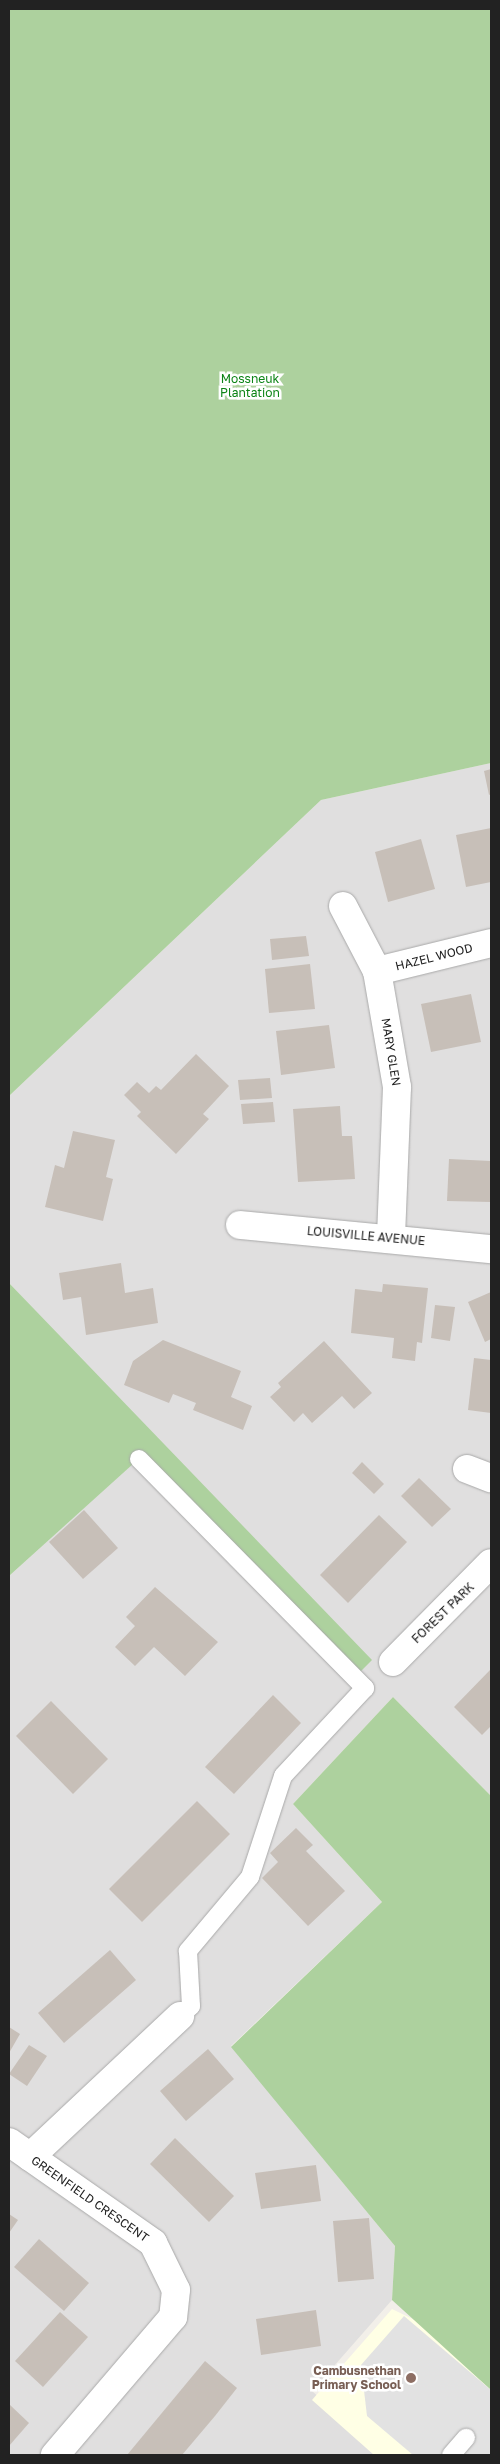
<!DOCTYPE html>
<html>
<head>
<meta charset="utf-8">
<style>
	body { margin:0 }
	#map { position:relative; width:500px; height:2464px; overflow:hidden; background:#f2efe9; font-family:"Golos Text",sans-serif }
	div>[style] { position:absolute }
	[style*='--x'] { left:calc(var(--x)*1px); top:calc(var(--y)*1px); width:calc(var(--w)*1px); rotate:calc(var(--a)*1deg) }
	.residential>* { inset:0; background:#e0dfdf }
	.education>* { inset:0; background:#ffffe5 }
	.forest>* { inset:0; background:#add19e }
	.parking>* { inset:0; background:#e2e2e2 }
	.building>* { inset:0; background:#c7bfb8 }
	.roads { filter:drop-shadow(0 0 1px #a9a9a9) drop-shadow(0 0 1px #a9a9a9) }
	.lane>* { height:18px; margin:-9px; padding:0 9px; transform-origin:9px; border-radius:9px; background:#fff }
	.street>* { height:28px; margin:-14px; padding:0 14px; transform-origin:14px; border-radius:14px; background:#fff }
	.dots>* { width:14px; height:14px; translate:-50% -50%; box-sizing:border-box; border:2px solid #fff; border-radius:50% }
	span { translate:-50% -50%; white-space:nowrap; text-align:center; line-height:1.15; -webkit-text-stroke:5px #fff; paint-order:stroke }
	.park-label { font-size:12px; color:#0c8416 }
	.street-label { font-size:12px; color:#222 }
	.education-label { font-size:12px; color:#785e54; font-weight:700 }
	.right { translate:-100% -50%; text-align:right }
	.frame { position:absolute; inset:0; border:10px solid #222; pointer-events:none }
</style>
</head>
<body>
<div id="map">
	<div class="residential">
		<i style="clip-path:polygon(491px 763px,491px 1796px,393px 1697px,293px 1804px,382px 1902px,231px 2046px,395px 2246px,392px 2300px,312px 2391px,383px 2455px,9px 2455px,9px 1576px,157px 1442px,9px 1283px,9px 1096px,321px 800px)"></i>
	</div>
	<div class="education">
		<i style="clip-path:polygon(392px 2309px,491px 2357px,491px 2455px,374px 2455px,312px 2400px)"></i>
	</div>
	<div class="forest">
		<i style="clip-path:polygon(9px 9px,491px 9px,491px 763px,321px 800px,9px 1096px)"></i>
		<i style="clip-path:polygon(9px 1283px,372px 1660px,359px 1673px,143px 1455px,9px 1576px)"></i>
		<i style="clip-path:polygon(393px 1697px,491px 1796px,491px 2390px,392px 2300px,395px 2246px,231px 2047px,382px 1902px,293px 1804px)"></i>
	</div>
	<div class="parking">
		<i style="clip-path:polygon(404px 2316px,491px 2390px,491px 2455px,413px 2455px,367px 2416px,361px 2365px)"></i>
	</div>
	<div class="building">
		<i style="clip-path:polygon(491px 769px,491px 794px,489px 795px,484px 771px)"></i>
		<i style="clip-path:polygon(491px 828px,491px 882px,466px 887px,456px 835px)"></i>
		<i style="clip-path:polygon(421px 839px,435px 889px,388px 902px,375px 852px)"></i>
		<i style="clip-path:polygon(306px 936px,309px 956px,272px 960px,270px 939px)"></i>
		<i style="clip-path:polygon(310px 964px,315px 1009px,269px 1013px,265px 969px)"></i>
		<i style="clip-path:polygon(471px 994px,481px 1042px,431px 1052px,421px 1004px)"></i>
		<i style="clip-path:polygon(329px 1025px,335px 1068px,281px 1075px,276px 1031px)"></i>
		<i style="clip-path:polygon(196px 1054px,229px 1086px,203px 1114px,209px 1119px,176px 1154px,137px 1116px,141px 1112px,124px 1095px,137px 1082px,149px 1093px,156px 1086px,161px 1090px)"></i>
		<i style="clip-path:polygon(270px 1078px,272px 1098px,240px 1100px,238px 1080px)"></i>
		<i style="clip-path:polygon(273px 1102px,275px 1122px,243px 1124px,241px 1104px)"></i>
		<i style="clip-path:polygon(340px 1106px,342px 1136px,352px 1136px,355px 1179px,298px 1182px,293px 1109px)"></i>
		<i style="clip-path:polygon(73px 1131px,115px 1140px,106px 1177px,113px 1179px,103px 1221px,45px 1207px,55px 1165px,64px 1168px)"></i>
		<i style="clip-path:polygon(449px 1159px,491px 1161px,491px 1202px,447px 1201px)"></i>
		<i style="clip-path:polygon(121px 1263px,125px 1293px,153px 1288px,158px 1323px,86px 1335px,81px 1297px,63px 1300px,59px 1273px)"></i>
		<i style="clip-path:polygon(383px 1284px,428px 1288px,422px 1343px,417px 1342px,415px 1361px,392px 1358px,394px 1338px,351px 1333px,355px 1289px,382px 1292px)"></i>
		<i style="clip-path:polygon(491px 1292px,491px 1339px,485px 1342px,468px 1302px)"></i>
		<i style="clip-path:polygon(435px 1305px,455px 1307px,450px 1341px,431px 1338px)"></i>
		<i style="clip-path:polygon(163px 1340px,241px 1371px,231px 1397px,252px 1406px,243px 1430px,193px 1410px,196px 1403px,173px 1394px,169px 1403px,124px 1385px,133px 1361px)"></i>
		<i style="clip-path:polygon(324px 1341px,372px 1393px,354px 1409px,342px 1396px,312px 1423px,303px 1413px,294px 1422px,270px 1397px,281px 1387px,278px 1383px)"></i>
		<i style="clip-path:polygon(474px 1358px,491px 1360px,491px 1413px,468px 1410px)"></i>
		<i style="clip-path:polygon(362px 1462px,384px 1484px,374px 1494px,352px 1473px)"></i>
		<i style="clip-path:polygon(419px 1478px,451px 1509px,432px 1527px,401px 1496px)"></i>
		<i style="clip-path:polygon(84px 1510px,118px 1548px,83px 1579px,49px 1542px)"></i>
		<i style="clip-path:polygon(379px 1515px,407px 1542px,348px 1603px,320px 1575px)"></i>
		<i style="clip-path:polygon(155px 1587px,218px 1642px,185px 1676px,154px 1647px,135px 1666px,115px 1647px,135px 1626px,126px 1617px)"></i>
		<i style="clip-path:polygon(491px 1669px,491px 1726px,482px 1735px,454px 1707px)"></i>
		<i style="clip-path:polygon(273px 1695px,301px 1723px,234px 1794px,205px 1767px)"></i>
		<i style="clip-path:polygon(51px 1701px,108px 1759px,73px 1794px,16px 1736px)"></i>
		<i style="clip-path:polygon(197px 1801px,230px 1834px,142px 1922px,109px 1889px)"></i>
		<i style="clip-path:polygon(296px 1828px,313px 1845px,306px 1851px,345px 1891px,308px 1926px,262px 1878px,278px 1862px,270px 1853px)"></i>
		<i style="clip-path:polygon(110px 1950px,136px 1980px,64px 2043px,38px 2013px)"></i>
		<i style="clip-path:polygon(9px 2027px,20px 2034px,9px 2053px)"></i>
		<i style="clip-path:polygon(29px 2045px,47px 2056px,27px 2086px,9px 2074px)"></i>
		<i style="clip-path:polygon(208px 2049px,234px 2079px,186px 2121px,160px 2091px)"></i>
		<i style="clip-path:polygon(175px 2138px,234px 2196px,209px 2222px,150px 2164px)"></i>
		<i style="clip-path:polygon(316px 2165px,321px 2201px,261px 2209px,255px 2173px)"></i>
		<i style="clip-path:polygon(9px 2214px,18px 2220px,9px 2233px)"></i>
		<i style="clip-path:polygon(369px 2218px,374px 2279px,338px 2282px,333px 2221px)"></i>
		<i style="clip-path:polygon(39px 2239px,89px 2283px,64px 2311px,14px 2267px)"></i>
		<i style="clip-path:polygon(316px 2310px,321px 2346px,261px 2355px,256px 2319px)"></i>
		<i style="clip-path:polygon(60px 2312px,88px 2337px,43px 2387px,15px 2361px)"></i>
		<i style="clip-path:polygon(205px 2361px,237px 2388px,215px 2416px,182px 2455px,127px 2455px)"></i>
		<i style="clip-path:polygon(9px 2404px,29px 2423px,9px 2446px)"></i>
	</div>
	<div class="roads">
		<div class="lane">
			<i style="--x:139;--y:1459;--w:322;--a:45.4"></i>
			<i style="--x:365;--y:1688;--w:120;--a:133"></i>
			<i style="--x:283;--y:1776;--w:106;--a:108.1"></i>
			<i style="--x:250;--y:1877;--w:97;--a:130"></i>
			<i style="--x:188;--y:1951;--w:55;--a:86.9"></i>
			<i style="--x:191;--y:2006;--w:15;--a:138"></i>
			<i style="--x:451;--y:2455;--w:23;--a:-49"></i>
		</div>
		<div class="street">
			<i style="--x:343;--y:906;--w:73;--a:62.4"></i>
			<i style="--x:377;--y:971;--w:118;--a:80.2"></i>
			<i style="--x:397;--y:1087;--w:150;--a:92.3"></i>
			<i style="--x:377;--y:971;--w:117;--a:-13.8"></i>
			<i style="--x:240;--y:1225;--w:252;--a:5.5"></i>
			<i style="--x:467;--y:1469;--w:26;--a:21"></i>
			<i style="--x:393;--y:1662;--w:139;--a:-45.3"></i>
			<i style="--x:9;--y:2142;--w:176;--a:35"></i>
			<i style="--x:153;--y:2243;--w:52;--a:63.9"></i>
			<i style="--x:176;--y:2290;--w:27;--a:96"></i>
			<i style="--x:173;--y:2317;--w:182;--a:130.5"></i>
			<i style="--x:30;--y:2157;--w:206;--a:-43.2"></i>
		</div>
	</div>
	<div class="dots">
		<i style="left:411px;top:2378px;background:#8d6e63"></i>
	</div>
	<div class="park-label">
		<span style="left:250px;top:386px">Mossneuk<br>Plantation</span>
	</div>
	<div class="street-label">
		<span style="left:434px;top:957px;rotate:-14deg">HAZEL WOOD</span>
		<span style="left:391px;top:1052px;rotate:81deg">MARY GLEN</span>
		<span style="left:366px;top:1236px;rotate:5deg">LOUISVILLE AVENUE</span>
		<span style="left:443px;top:1613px;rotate:-44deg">FOREST PARK</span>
		<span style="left:90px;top:2199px;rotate:35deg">GREENFIELD CRESCENT</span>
	</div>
	<div class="education-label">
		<span class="right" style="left:401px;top:2378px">Cambusnethan<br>Primary School</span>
	</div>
	<div class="frame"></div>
</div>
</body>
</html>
